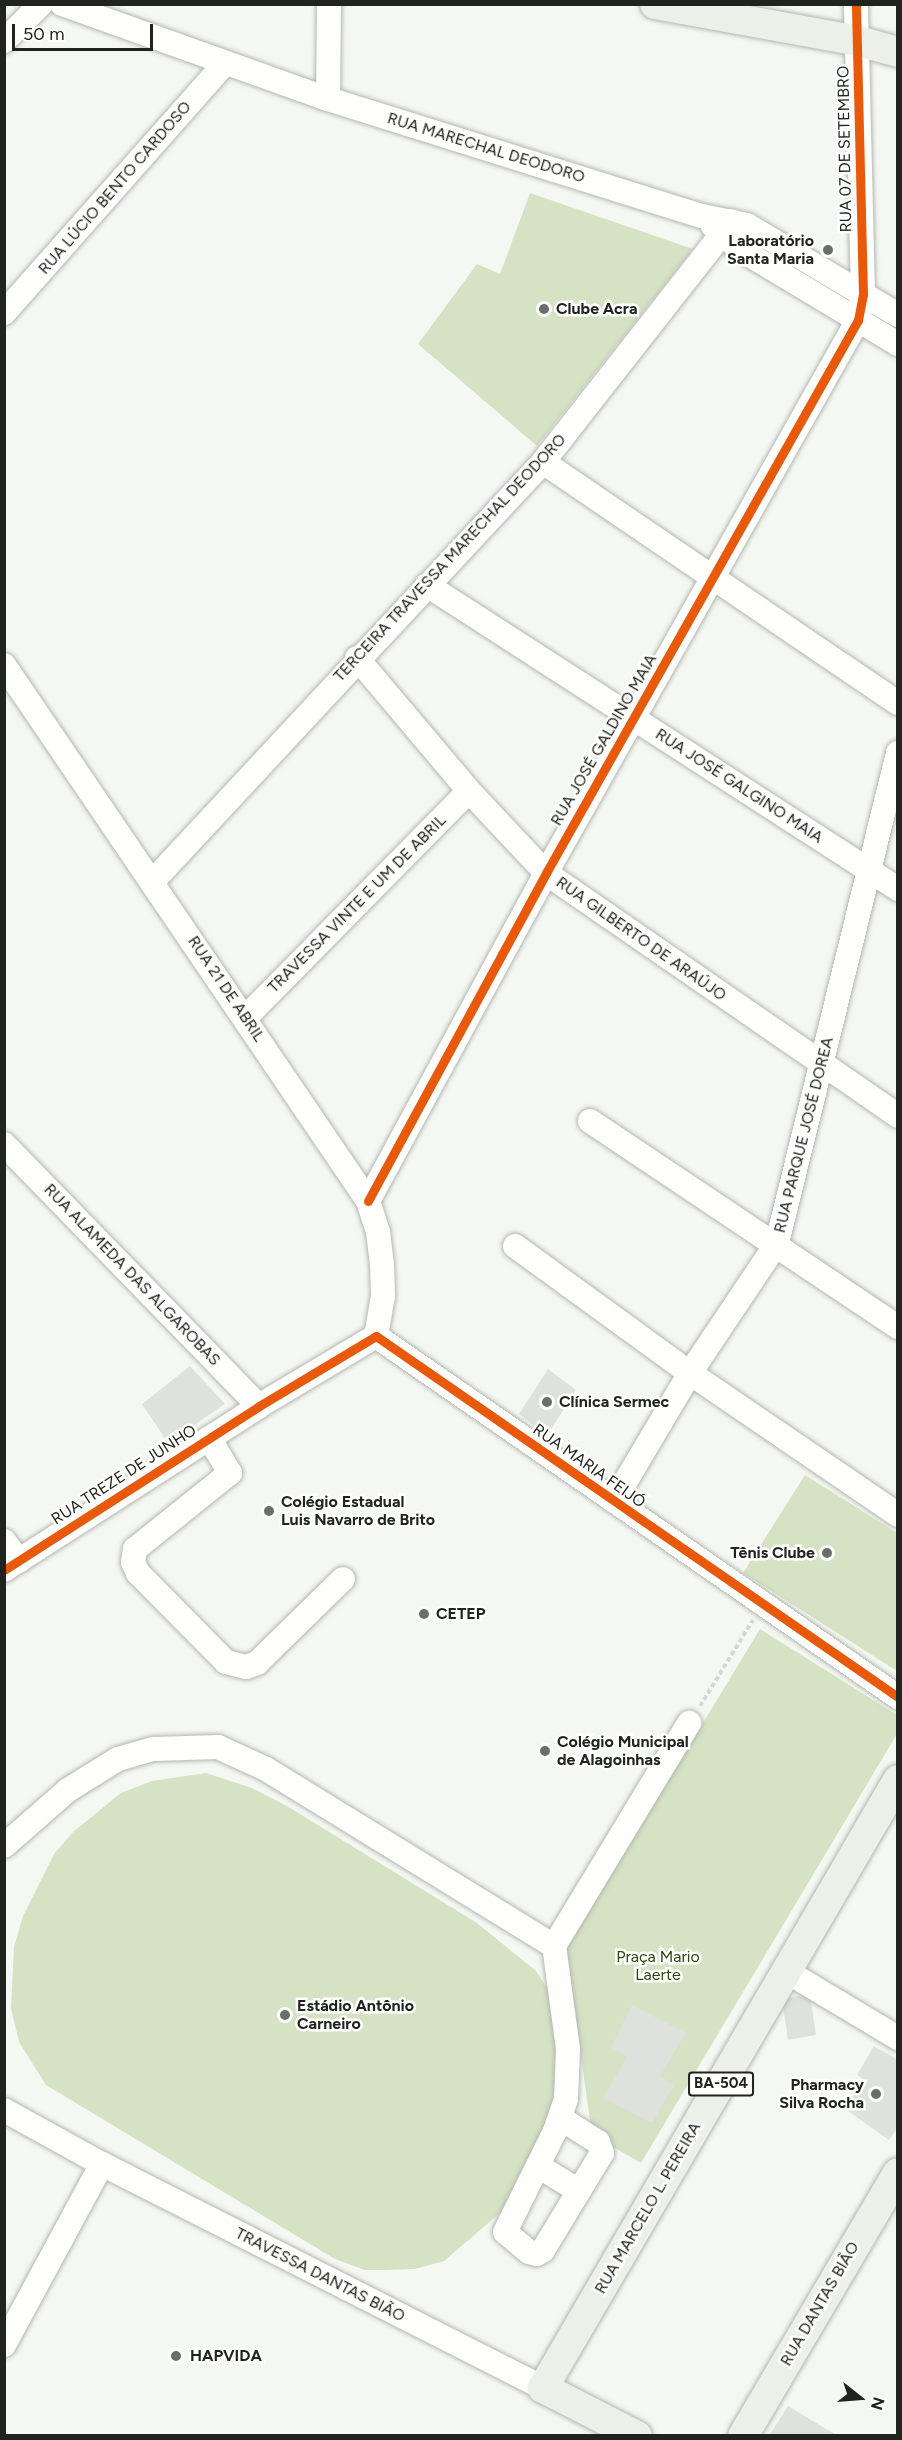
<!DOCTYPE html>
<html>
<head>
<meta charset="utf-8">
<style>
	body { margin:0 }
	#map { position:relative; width:902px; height:2440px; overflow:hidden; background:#f5f8f2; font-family:Figtree,sans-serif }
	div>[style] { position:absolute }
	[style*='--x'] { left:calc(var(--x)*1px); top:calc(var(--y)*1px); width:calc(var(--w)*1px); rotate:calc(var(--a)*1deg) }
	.green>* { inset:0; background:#d5e2c3 }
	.building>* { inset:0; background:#dee1dc }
	.path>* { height:4px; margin-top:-2px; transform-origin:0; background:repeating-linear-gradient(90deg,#d6d7d4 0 4.5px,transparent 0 7.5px) }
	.roads { filter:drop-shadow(0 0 2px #b4b7b1) drop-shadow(0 0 2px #b4b7b1) }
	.minor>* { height:24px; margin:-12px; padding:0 12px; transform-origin:12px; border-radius:12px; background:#fefefd }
	.major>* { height:30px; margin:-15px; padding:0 15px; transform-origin:15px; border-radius:15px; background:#edf0e8 }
	.cycleway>* { height:9px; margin:-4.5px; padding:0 4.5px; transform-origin:4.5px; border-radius:4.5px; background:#e8590c }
	.dots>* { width:16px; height:16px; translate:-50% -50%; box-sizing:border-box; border:3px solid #fff; border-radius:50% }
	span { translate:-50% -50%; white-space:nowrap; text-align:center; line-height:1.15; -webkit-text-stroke:5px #fff; paint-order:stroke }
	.shield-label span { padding:2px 4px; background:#fff; border:2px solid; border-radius:4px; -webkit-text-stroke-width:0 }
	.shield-label { font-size:15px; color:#21231e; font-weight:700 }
	.street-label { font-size:16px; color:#21231e }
	.poi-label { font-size:16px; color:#21231e; font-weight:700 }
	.right { translate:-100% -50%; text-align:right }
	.left { translate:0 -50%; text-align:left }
	.park-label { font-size:16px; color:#31440c }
	.frame { position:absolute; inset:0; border:6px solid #21231e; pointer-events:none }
	.north { position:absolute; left:830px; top:2368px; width:60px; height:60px; -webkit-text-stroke:4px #fff; paint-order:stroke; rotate:107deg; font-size:16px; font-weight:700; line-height:24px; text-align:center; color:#21231e }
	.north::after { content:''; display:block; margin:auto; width:21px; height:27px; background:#21231e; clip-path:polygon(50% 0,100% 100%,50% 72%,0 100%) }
	.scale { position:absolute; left:12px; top:24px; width:141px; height:27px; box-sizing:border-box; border:3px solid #21231e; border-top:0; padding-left:8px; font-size:18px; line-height:21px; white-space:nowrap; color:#21231e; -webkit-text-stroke:4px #fff; paint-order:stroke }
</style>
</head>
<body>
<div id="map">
	<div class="green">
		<i style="clip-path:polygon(530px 193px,693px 249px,537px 446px,418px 344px,477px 264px,500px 274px)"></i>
		<i style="clip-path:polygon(805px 1475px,897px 1533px,897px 1671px,743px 1573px)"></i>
		<i style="clip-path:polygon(760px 1629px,897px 1715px,897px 1734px,641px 2163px,592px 2135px,566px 1949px)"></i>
		<i style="clip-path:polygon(206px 1773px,252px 1788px,287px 1806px,477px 1923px,536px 1971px,551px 1994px,562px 2085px,529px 2175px,500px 2213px,444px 2261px,415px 2269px,385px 2270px,365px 2270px,335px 2259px,46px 2085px,19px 2042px,11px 2008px,14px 1947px,23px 1916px,54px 1854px,73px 1832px,121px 1793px,152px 1781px)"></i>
	</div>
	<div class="building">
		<i style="clip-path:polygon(190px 1366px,225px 1404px,168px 1443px,142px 1404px)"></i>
		<i style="clip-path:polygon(548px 1369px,576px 1390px,547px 1436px,519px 1414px)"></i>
		<i style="clip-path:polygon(810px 1994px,816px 2035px,788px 2040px,782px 1999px)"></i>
		<i style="clip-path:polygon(632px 2005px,686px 2033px,660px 2076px,674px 2085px,652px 2123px,603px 2098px,627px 2057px,611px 2047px)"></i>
		<i style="clip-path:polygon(874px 2046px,898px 2060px,898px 2127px,889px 2140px,845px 2109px,864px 2080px,857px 2075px)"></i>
		<i style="clip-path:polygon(788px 2406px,838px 2436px,769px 2436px)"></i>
	</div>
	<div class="path">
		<i style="--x:700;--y:1706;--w:101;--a:-58.4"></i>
	</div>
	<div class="roads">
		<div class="minor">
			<i style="--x:62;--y:4;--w:282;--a:19.7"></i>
			<i style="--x:328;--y:99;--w:392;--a:17.4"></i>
			<i style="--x:702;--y:216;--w:46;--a:11.3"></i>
			<i style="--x:747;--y:225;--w:176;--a:30.8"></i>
			<i style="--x:4;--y:41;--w:52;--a:-45"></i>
			<i style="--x:328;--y:99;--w:95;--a:-89.4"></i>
			<i style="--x:713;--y:226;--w:33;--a:41"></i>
			<i style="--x:738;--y:248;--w:187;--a:31"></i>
			<i style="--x:4;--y:313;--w:334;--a:-48.5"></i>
			<i style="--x:543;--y:462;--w:429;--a:34.2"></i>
			<i style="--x:427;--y:585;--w:561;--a:32.84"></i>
			<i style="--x:357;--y:658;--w:174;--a:49.9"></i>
			<i style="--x:469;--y:791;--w:112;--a:46.8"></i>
			<i style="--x:546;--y:873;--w:428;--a:34.6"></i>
			<i style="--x:4;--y:665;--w:648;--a:55.82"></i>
			<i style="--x:368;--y:1201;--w:33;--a:72"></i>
			<i style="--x:378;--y:1232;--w:33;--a:83"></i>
			<i style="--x:382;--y:1265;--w:31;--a:88"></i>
			<i style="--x:383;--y:1296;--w:41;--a:99.9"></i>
			<i style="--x:153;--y:881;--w:572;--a:-47.05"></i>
			<i style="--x:543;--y:462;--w:306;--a:-51.9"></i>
			<i style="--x:246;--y:1017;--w:317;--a:-45.4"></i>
			<i style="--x:590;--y:1121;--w:371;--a:33.8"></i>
			<i style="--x:4;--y:1144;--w:366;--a:45.8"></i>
			<i style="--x:368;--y:1201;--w:373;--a:-61.5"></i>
			<i style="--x:546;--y:873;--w:635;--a:-60.57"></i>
			<i style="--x:858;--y:320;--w:26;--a:-79"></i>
			<i style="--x:863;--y:294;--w:290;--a:-91.4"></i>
			<i style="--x:515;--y:1246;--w:216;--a:36"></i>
			<i style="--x:690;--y:1373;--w:252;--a:34.3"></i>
			<i style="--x:209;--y:1438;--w:41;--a:59"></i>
			<i style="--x:230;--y:1473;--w:122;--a:141.3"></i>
			<i style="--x:135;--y:1549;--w:13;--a:99"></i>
			<i style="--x:133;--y:1562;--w:12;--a:66"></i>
			<i style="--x:138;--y:1573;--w:125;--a:45.3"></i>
			<i style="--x:226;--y:1662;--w:21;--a:14"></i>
			<i style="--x:246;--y:1667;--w:12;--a:-20"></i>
			<i style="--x:257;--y:1663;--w:120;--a:-44.3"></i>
			<i style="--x:614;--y:1501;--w:149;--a:-59.3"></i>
			<i style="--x:690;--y:1373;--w:156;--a:-56.2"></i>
			<i style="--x:777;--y:1243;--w:505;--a:-76.13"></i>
			<i style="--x:4;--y:1541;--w:25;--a:53"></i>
			<i style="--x:4;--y:1570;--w:303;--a:-32.7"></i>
			<i style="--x:259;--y:1406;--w:136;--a:-30.9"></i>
			<i style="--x:376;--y:1336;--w:635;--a:34.67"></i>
			<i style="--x:4;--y:1846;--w:85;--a:-41.2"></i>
			<i style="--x:68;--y:1790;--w:59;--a:-31.8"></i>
			<i style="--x:118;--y:1759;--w:37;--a:-16"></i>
			<i style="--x:154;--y:1749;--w:64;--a:-1.8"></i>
			<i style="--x:218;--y:1747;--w:53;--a:24.6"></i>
			<i style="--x:266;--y:1769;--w:338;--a:31.6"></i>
			<i style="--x:786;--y:1971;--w:131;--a:30.9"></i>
			<i style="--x:4;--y:2110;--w:112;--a:28.9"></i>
			<i style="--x:102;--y:2164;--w:495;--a:26.9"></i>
			<i style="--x:560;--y:2118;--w:45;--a:32.3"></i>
			<i style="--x:598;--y:2142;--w:12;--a:70"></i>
			<i style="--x:602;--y:2153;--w:114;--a:121.3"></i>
			<i style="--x:543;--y:2250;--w:7;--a:146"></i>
			<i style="--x:537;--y:2254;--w:8;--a:-166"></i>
			<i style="--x:529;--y:2252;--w:31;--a:-140"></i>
			<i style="--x:505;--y:2232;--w:113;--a:-63.7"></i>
			<i style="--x:555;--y:2131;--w:34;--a:-71"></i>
			<i style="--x:566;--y:2099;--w:50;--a:-87.7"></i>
			<i style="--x:568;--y:2049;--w:104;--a:-97.7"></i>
			<i style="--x:554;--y:1946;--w:261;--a:-58.8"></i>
			<i style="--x:538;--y:2166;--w:48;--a:31.4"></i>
			<i style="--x:4;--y:2345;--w:206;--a:-61.6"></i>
		</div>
		<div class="major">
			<i style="--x:655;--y:4;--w:206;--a:10.3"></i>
			<i style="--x:858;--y:41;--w:41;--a:15.4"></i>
			<i style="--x:637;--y:2436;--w:106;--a:-152.9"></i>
			<i style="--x:543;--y:2388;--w:704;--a:-59.72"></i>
			<i style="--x:743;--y:2436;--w:305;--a:-59.5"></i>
		</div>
	</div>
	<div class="cycleway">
		<i style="--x:368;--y:1201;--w:373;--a:-61.5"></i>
		<i style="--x:546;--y:873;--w:635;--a:-60.57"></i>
		<i style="--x:858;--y:320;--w:26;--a:-79"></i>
		<i style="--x:863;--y:294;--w:290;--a:-91.4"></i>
		<i style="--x:4;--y:1570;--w:303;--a:-32.7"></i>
		<i style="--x:259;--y:1406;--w:136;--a:-30.9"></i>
		<i style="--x:376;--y:1336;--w:635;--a:34.67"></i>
	</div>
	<div class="dots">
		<i style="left:828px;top:250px;background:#6b6e68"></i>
		<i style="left:544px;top:309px;background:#6b6e68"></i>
		<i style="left:547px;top:1402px;background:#6b6e68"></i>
		<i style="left:269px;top:1511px;background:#6b6e68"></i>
		<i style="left:827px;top:1553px;background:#6b6e68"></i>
		<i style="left:424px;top:1614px;background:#6b6e68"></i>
		<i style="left:545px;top:1751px;background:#6b6e68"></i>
		<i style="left:285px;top:2015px;background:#6b6e68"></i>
		<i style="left:876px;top:2094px;background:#6b6e68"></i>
		<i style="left:176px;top:2356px;background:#6b6e68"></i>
	</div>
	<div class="shield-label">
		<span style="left:721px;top:2084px">BA-504</span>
	</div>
	<div class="street-label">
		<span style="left:486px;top:148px;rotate:17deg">RUA MARECHAL DEODORO</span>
		<span style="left:845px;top:149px;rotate:-91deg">RUA 07 DE SETEMBRO</span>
		<span style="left:115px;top:188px;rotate:-49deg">RUA LÚCIO BENTO CARDOSO</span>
		<span style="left:450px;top:558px;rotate:-47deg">TERCEIRA TRAVESSA MARECHAL DEODORO</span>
		<span style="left:604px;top:740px;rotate:-60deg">RUA JOSÉ GALDINO MAIA</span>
		<span style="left:739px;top:786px;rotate:33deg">RUA JOSÉ GALGINO MAIA</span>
		<span style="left:357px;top:904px;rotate:-45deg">TRAVESSA VINTE E UM DE ABRIL</span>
		<span style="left:641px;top:939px;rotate:35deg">RUA GILBERTO DE ARAÚJO</span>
		<span style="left:226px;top:989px;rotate:56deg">RUA 21 DE ABRIL</span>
		<span style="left:804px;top:1135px;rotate:-76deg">RUA PARQUE JOSÉ DOREA</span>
		<span style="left:132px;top:1275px;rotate:46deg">RUA ALAMEDA DAS ALGAROBAS</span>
		<span style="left:589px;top:1466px;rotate:35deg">RUA MARIA FEIJÓ</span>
		<span style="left:124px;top:1475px;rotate:-33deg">RUA TREZE DE JUNHO</span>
		<span style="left:648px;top:2208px;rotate:-60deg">RUA MARCELO L. PEREIRA</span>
		<span style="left:320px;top:2275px;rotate:27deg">TRAVESSA DANTAS BIÃO</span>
		<span style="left:820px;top:2304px;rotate:-60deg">RUA DANTAS BIÃO</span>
	</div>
	<div class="poi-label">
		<span class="right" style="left:814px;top:250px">Laboratório<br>Santa Maria</span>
		<span class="left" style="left:556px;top:309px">Clube Acra</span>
		<span class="left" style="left:559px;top:1402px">Clínica Sermec</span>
		<span class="left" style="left:281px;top:1511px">Colégio Estadual<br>Luis Navarro de Brito</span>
		<span class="right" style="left:815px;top:1553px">Tênis Clube</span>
		<span class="left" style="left:436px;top:1614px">CETEP</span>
		<span class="left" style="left:557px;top:1751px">Colégio Municipal<br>de Alagoinhas</span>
		<span class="left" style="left:297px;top:2015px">Estádio Antônio<br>Carneiro</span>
		<span class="right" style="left:864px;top:2094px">Pharmacy<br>Silva Rocha</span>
		<span class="left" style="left:190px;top:2356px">HAPVIDA</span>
	</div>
	<div class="park-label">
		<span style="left:658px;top:1966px">Praça Mario<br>Laerte</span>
	</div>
	<div class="frame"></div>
	<div class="north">N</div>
	<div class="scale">50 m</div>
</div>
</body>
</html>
